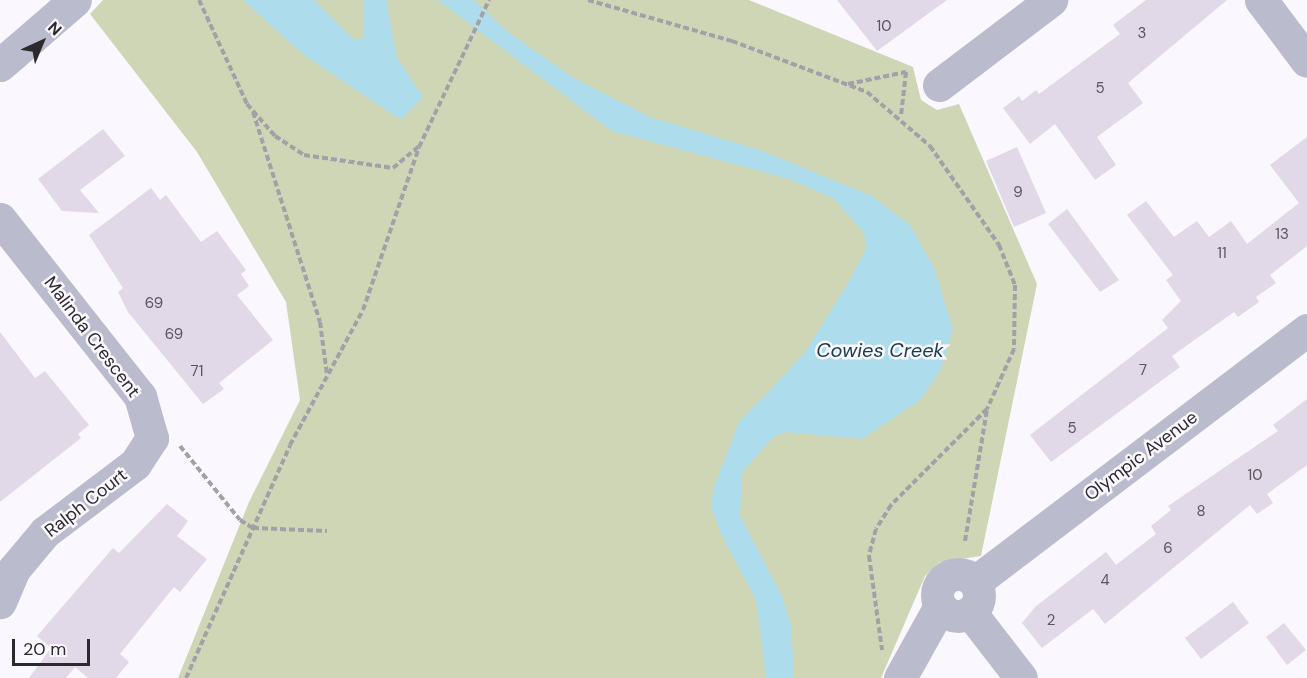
<!DOCTYPE html>
<html>
<head>
<meta charset="utf-8">
<style>
	body { margin:0 }
	#map { position:relative; width:1307px; height:678px; overflow:hidden; background:#fbf7fe; font-family:"DM Sans",sans-serif }
	div>[style] { position:absolute }
	[style*='--x'] { left:calc(var(--x)*1px); top:calc(var(--y)*1px); width:calc(var(--w)*1px); rotate:calc(var(--a)*1deg) }
	.green>* { inset:0; background:#ced6b5 }
	.water>* { inset:0; background:#adddec }
	.building>* { inset:0; background:#e1d8e8 }
	.path>* { height:4px; margin-top:-2px; transform-origin:0; background:repeating-linear-gradient(90deg,#a4a0a7 0 6px,transparent 0 9px) }
	.minor>* { height:33px; margin:-16.5px; padding:0 16.5px; transform-origin:16.5px; border-radius:16.5px; background:#babbcc }
	.minor>.ring { margin:-16.5px; padding:0; box-sizing:content-box; background:none; border:33px solid #babbcc; border-radius:50% }
	span { translate:-50% -50%; white-space:nowrap; text-align:center; line-height:1.15; -webkit-text-stroke:5px #fbf7fe; paint-order:stroke }
	.number-label { font-size:15px; color:#59555d }
	.number-label span { -webkit-text-stroke-width:0 }
	.street-label { font-size:18px; color:#2c292f }
	.water-label { font-size:20px; color:#153f4a; font-style:italic }
	.north { position:absolute; left:12px; top:12px; width:60px; height:60px; -webkit-text-stroke:4px #fbf7fe; paint-order:stroke; rotate:44deg; font-size:16px; font-weight:700; line-height:24px; text-align:center; color:#2c292f }
	.north::after { content:''; display:block; margin:auto; width:21px; height:27px; background:#2c292f; clip-path:polygon(50% 0,100% 100%,50% 72%,0 100%) }
	.scale { position:absolute; left:12px; top:639px; width:78px; height:27px; box-sizing:border-box; border:3px solid #2c292f; border-top:0; padding-left:8px; font-size:18px; line-height:21px; white-space:nowrap; color:#2c292f; -webkit-text-stroke:4px #fbf7fe; paint-order:stroke }
</style>
</head>
<body>
<div id="map">
	<div class="green">
		<i style="clip-path:polygon(103px 0,749px 0,913px 67px,921px 100px,937px 110px,959px 104px,1037px 284px,981px 556px,940px 562px,925px 576px,881px 678px,178px 678px,249px 502px,300px 400px,286px 302px,197px 152px,90px 14px)"></i>
	</div>
	<div class="water">
		<i style="clip-path:polygon(243px 0,314px 0,354px 40px,364px 38px,364px 0,386px 0,397px 58px,423px 97px,401px 119px,389px 112px,304px 55px)"></i>
		<i style="clip-path:polygon(438px 0,474px 0,508px 32px,574px 78px,650px 117px,760px 150px,872px 196px,910px 225px,934px 268px,953px 329px,940px 371px,920px 400px,862px 439px,787px 432px,774px 436px,742px 472px,740px 516px,782px 596px,791px 625px,794px 678px,766px 678px,756px 600px,722px 536px,711px 507px,714px 487px,739px 422px,804px 354px,848px 283px,866px 249px,864px 233px,833px 198px,786px 178px,612px 131px)"></i>
	</div>
	<div class="building">
		<i style="clip-path:polygon(837px 0,947px 0,877px 51px)"></i>
		<i style="clip-path:polygon(1146px 0,1227px 0,1128px 83px,1143px 103px,1097px 137px,1116px 165px,1095px 180px,1055px 124px,1030px 144px,1003px 108px,1019px 96px,1022px 101px,1036px 90px,1039px 94px,1120px 34px,1113px 25px)"></i>
		<i style="clip-path:polygon(103px 129px,125px 156px,80px 190px,99px 213px,62px 211px,38px 179px)"></i>
		<i style="clip-path:polygon(1307px 137px,1307px 246px,1270px 275px,1276px 283px,1256px 297px,1259px 302px,1238px 317px,1234px 312px,1172px 356px,1180px 367px,1051px 462px,1030px 435px,1168px 328px,1162px 320px,1181px 301px,1166px 280px,1173px 275px,1127px 215px,1146px 201px,1174px 237px,1197px 221px,1209px 237px,1231px 221px,1247px 244px,1299px 203px,1270px 165px)"></i>
		<i style="clip-path:polygon(1017px 147px,1046px 213px,1014px 227px,986px 161px)"></i>
		<i style="clip-path:polygon(151px 188px,160px 200px,166px 195px,201px 242px,217px 231px,246px 270px,241px 274px,249px 286px,237px 295px,273px 340px,219px 383px,224px 389px,203px 404px,128px 312px,118px 292px,123px 288px,89px 235px)"></i>
		<i style="clip-path:polygon(1067px 209px,1119px 280px,1100px 292px,1048px 224px)"></i>
		<i style="clip-path:polygon(0 332px,35px 378px,45px 371px,89px 425px,78px 434px,81px 438px,0 502px)"></i>
		<i style="clip-path:polygon(1307px 399px,1307px 465px,1267px 494px,1273px 503px,1257px 514px,1250px 505px,1105px 624px,1093px 609px,1042px 648px,1022px 623px,1035px 607px,1106px 552px,1116px 565px,1156px 534px,1151px 526px,1171px 510px,1168px 506px,1278px 431px,1273px 425px)"></i>
		<i style="clip-path:polygon(167px 504px,188px 521px,177px 536px,207px 559px,180px 592px,174px 587px,120px 654px,129px 662px,116px 678px,88px 678px,75px 667px,66px 678px,29px 678px,51px 648px,37px 636px,113px 548px,119px 553px)"></i>
		<i style="clip-path:polygon(1233px 602px,1249px 623px,1201px 659px,1185px 638px)"></i>
		<i style="clip-path:polygon(1284px 623px,1306px 650px,1287px 665px,1266px 637px)"></i>
	</div>
	<div class="path">
		<i style="--x:199;--y:0;--w:115;--a:65.2"></i>
		<i style="--x:247;--y:104;--w:43;--a:48.8"></i>
		<i style="--x:275;--y:136;--w:35;--a:33"></i>
		<i style="--x:304;--y:155;--w:90;--a:8.3"></i>
		<i style="--x:393;--y:168;--w:33;--a:-40"></i>
		<i style="--x:588;--y:0;--w:150;--a:15.9"></i>
		<i style="--x:732;--y:41;--w:144;--a:20.7"></i>
		<i style="--x:867;--y:92;--w:83;--a:40.6"></i>
		<i style="--x:930;--y:146;--w:121;--a:55.1"></i>
		<i style="--x:999;--y:245;--w:43;--a:68.2"></i>
		<i style="--x:1015;--y:285;--w:64;--a:90.9"></i>
		<i style="--x:1014;--y:349;--w:66;--a:114.2"></i>
		<i style="--x:987;--y:409;--w:136;--a:135"></i>
		<i style="--x:891;--y:505;--w:28;--a:122"></i>
		<i style="--x:876;--y:529;--w:28;--a:105"></i>
		<i style="--x:869;--y:556;--w:95;--a:82.1"></i>
		<i style="--x:848;--y:84;--w:59;--a:-11.7"></i>
		<i style="--x:906;--y:72;--w:44;--a:96.5"></i>
		<i style="--x:253;--y:112;--w:220;--a:72.3"></i>
		<i style="--x:320;--y:322;--w:53;--a:82.5"></i>
		<i style="--x:180;--y:446;--w:95;--a:51"></i>
		<i style="--x:240;--y:520;--w:15;--a:32"></i>
		<i style="--x:253;--y:528;--w:74;--a:2.3"></i>
		<i style="--x:965;--y:541;--w:133;--a:-80.5"></i>
		<i style="--x:186;--y:678;--w:255;--a:-65.9"></i>
		<i style="--x:290;--y:445;--w:153;--a:-61.6"></i>
		<i style="--x:363;--y:310;--w:172;--a:-71"></i>
		<i style="--x:419;--y:147;--w:163;--a:-64.5"></i>
	</div>
	<div class="minor">
		<i style="--x:1261;--y:0;--w:76;--a:53"></i>
		<i style="--x:0;--y:65;--w:99;--a:-40.9"></i>
		<i style="--x:939;--y:85;--w:141;--a:-37.2"></i>
		<i style="--x:0;--y:219;--w:226;--a:51.7"></i>
		<i style="--x:140;--y:396;--w:44;--a:74.1"></i>
		<i style="--x:152;--y:438;--w:31;--a:123"></i>
		<i style="--x:135;--y:464;--w:113;--a:142.9"></i>
		<i style="--x:45;--y:532;--w:48;--a:130"></i>
		<i style="--x:14;--y:569;--w:36;--a:113"></i>
		<i class="ring" style="left:937px;top:574px;width:9px;height:9px"></i>
		<i style="--x:975;--y:582;--w:417;--a:-37.2"></i>
		<i style="--x:970;--y:612;--w:83;--a:52.3"></i>
		<i style="--x:900;--y:678;--w:82;--a:-60.9"></i>
	</div>
	<div class="number-label">
		<span style="left:884px;top:27px">10</span>
		<span style="left:1142px;top:34px">3</span>
		<span style="left:1100px;top:89px">5</span>
		<span style="left:1018px;top:193px">9</span>
		<span style="left:1282px;top:235px">13</span>
		<span style="left:1222px;top:254px">11</span>
		<span style="left:154px;top:304px">69</span>
		<span style="left:174px;top:335px">69</span>
		<span style="left:1143px;top:371px">7</span>
		<span style="left:197px;top:372px">71</span>
		<span style="left:1072px;top:429px">5</span>
		<span style="left:1255px;top:476px">10</span>
		<span style="left:1201px;top:512px">8</span>
		<span style="left:1168px;top:549px">6</span>
		<span style="left:1105px;top:581px">4</span>
		<span style="left:1051px;top:621px">2</span>
	</div>
	<div class="street-label">
		<span style="left:92px;top:337px;rotate:53deg">Malinda Crescent</span>
		<span style="left:1141px;top:456px;rotate:-37deg">Olympic Avenue</span>
		<span style="left:86px;top:503px;rotate:-38deg">Ralph Court</span>
	</div>
	<div class="water-label">
		<span style="left:880px;top:350px">Cowies Creek</span>
	</div>
	<div class="north">N</div>
	<div class="scale">20 m</div>
</div>
</body>
</html>
